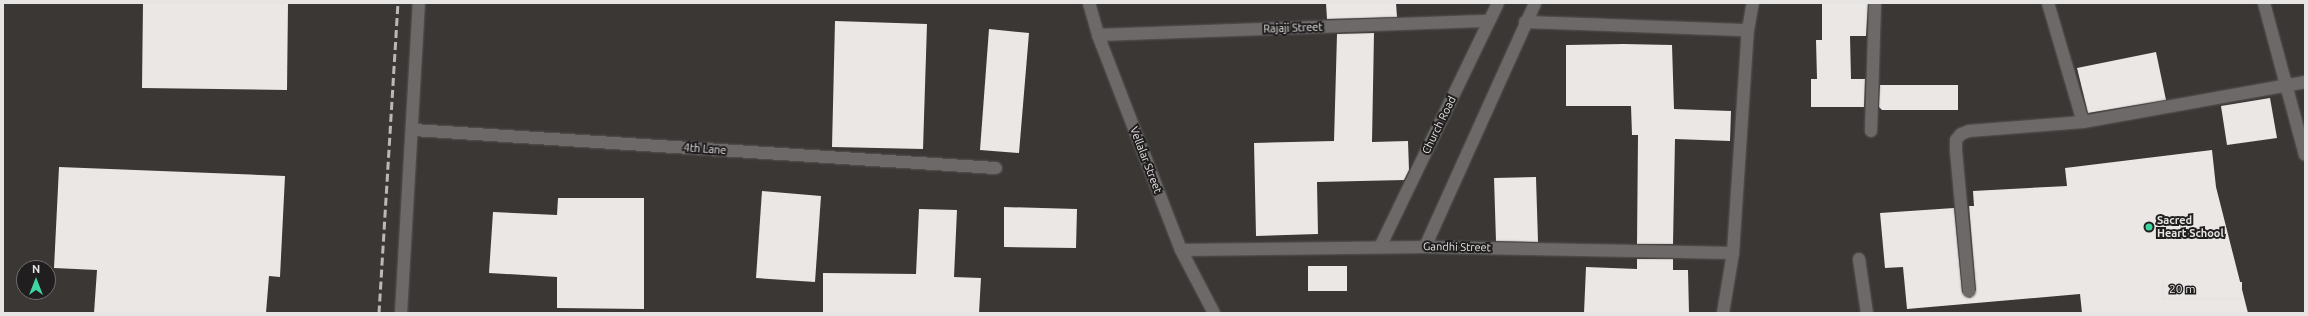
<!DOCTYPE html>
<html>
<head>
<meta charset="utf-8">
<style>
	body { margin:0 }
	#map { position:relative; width:2308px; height:316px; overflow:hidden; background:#3a3735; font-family:Ubuntu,sans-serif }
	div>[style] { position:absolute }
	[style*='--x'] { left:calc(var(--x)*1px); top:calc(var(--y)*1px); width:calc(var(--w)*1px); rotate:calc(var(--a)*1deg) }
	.building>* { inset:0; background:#ebe7e4 }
	.roads { filter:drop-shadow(0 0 1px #585555) drop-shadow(0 0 1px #585555) }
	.minor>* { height:12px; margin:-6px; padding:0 6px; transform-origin:6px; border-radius:6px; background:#6d6968 }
	.rail>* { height:3px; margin-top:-1.5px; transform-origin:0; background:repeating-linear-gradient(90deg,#bbb8b8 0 8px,transparent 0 12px) }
	.dots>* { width:11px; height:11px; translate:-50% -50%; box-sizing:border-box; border:2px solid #201e1e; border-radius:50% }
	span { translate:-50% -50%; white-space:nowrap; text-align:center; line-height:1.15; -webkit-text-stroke:4px #201e1e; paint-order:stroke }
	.street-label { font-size:11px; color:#e7e4e4 }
	.poi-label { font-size:11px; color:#e7e4e4; font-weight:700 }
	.left { translate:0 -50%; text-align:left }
	.frame { position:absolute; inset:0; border:4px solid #e7e4e4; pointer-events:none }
	.north { position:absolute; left:16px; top:260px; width:40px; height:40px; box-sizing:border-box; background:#201e1e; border:1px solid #706d6d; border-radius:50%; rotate:0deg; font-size:11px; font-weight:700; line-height:16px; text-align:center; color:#e7e4e4 }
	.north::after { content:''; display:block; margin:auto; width:14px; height:18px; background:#3fd4a2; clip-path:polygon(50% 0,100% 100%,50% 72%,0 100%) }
	.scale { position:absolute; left:2162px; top:282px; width:80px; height:18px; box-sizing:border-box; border:2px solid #e7e4e4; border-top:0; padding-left:5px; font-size:12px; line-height:14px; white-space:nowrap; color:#e7e4e4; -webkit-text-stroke:3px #201e1e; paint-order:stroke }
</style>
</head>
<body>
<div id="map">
	<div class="building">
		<i style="clip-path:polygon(143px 3px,288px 3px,287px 90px,142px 88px)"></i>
		<i style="clip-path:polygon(1326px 3px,1396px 3px,1397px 17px,1327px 19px)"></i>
		<i style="clip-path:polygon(1822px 3px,1868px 3px,1866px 36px,1850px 36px,1851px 79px,1865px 79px,1864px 107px,1811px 107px,1811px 79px,1817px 79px,1816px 40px,1822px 40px)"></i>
		<i style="clip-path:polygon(835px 21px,927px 24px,923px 149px,832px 147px)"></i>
		<i style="clip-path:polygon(989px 29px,1029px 33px,1019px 153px,980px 150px)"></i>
		<i style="clip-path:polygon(1374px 33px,1372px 142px,1408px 141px,1409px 170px,1404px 180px,1317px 182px,1318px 234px,1256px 236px,1254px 143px,1334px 141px,1337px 34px)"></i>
		<i style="clip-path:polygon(1623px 44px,1672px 45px,1674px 109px,1731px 111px,1730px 141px,1675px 139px,1673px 244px,1637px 244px,1638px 135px,1632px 135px,1631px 106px,1566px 106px,1566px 45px)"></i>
		<i style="clip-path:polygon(2156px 52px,2166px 100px,2088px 113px,2077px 68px)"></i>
		<i style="clip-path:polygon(1880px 85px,1958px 85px,1958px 110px,1882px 110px,1879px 107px)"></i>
		<i style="clip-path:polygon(2270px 98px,2277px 138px,2227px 145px,2221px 106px)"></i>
		<i style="clip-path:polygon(2212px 150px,2216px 187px,2248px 313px,2082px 313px,2080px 294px,1907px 309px,1903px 267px,1885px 268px,1880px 213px,1954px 208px,1962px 292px,1970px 298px,1976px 290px,1969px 206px,1974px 206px,1973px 191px,2067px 186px,2065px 168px)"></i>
		<i style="clip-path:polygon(59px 167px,285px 176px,280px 277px,269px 276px,266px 313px,94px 313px,97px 270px,54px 268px)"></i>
		<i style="clip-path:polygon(1536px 177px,1538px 242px,1496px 241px,1494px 178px)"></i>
		<i style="clip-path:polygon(762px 191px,821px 196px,815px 282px,756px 278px)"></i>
		<i style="clip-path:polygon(558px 198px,644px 198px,644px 309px,557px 308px,557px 277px,489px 273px,493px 212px,557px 215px)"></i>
		<i style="clip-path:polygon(1004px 207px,1077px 209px,1076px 248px,1004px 247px)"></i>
		<i style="clip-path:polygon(919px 209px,957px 210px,954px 277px,981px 278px,979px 313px,823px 313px,823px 273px,916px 274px)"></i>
		<i style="clip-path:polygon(1637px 259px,1673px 259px,1673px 270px,1688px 270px,1689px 313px,1584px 313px,1586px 267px,1637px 269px)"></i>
		<i style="clip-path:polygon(1308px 266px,1347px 266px,1347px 291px,1308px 291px)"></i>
	</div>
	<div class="roads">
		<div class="minor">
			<i style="--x:1089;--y:3;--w:33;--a:74"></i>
			<i style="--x:1098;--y:35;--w:230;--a:68.9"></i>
			<i style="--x:1181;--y:250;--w:71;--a:62.4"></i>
			<i style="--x:2048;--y:3;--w:124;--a:73.6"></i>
			<i style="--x:2264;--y:3;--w:157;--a:74.9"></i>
			<i style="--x:1525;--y:22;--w:223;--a:2.1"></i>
			<i style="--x:1098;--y:35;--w:391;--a:-2.1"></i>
			<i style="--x:414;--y:130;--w:583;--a:3.74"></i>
			<i style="--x:1871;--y:131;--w:128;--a:-88.2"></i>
			<i style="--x:1380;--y:247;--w:271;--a:-64.2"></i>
			<i style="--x:1425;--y:247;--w:268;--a:-65.7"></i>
			<i style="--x:1181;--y:250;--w:244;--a:-0.7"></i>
			<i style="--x:1425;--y:247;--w:308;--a:1.1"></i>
			<i style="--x:1859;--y:259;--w:55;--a:81.6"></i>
			<i style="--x:1969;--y:291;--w:142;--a:-95.3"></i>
			<i style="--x:1956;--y:150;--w:10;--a:-90"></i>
			<i style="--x:1956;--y:140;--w:8;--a:-50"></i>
			<i style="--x:1961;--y:134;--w:9;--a:-21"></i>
			<i style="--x:1969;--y:131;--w:114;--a:-4.5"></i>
			<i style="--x:2083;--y:122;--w:226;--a:-10.2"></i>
			<i style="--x:401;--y:313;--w:311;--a:-86.7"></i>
			<i style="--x:1723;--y:313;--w:61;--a:-80.5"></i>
			<i style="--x:1733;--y:253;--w:224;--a:-86.2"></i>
			<i style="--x:1748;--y:30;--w:27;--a:-80"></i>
		</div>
	</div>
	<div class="rail">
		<i style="--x:379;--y:313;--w:311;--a:-86.5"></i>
	</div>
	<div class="dots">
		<i style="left:2149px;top:227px;background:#3fd4a2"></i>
	</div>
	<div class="street-label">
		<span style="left:1293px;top:28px;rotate:-2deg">Rajaji Street</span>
		<span style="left:1439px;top:125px;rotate:-64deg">Church Road</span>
		<span style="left:705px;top:149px;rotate:4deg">4th Lane</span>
		<span style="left:1146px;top:160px;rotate:69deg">Vellalar Street</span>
		<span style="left:1457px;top:247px;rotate:1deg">Gandhi Street</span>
	</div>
	<div class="poi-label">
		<span class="left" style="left:2157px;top:227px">Sacred<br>Heart School</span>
	</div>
	<div class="frame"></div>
	<div class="north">N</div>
	<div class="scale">20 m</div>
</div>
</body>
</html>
